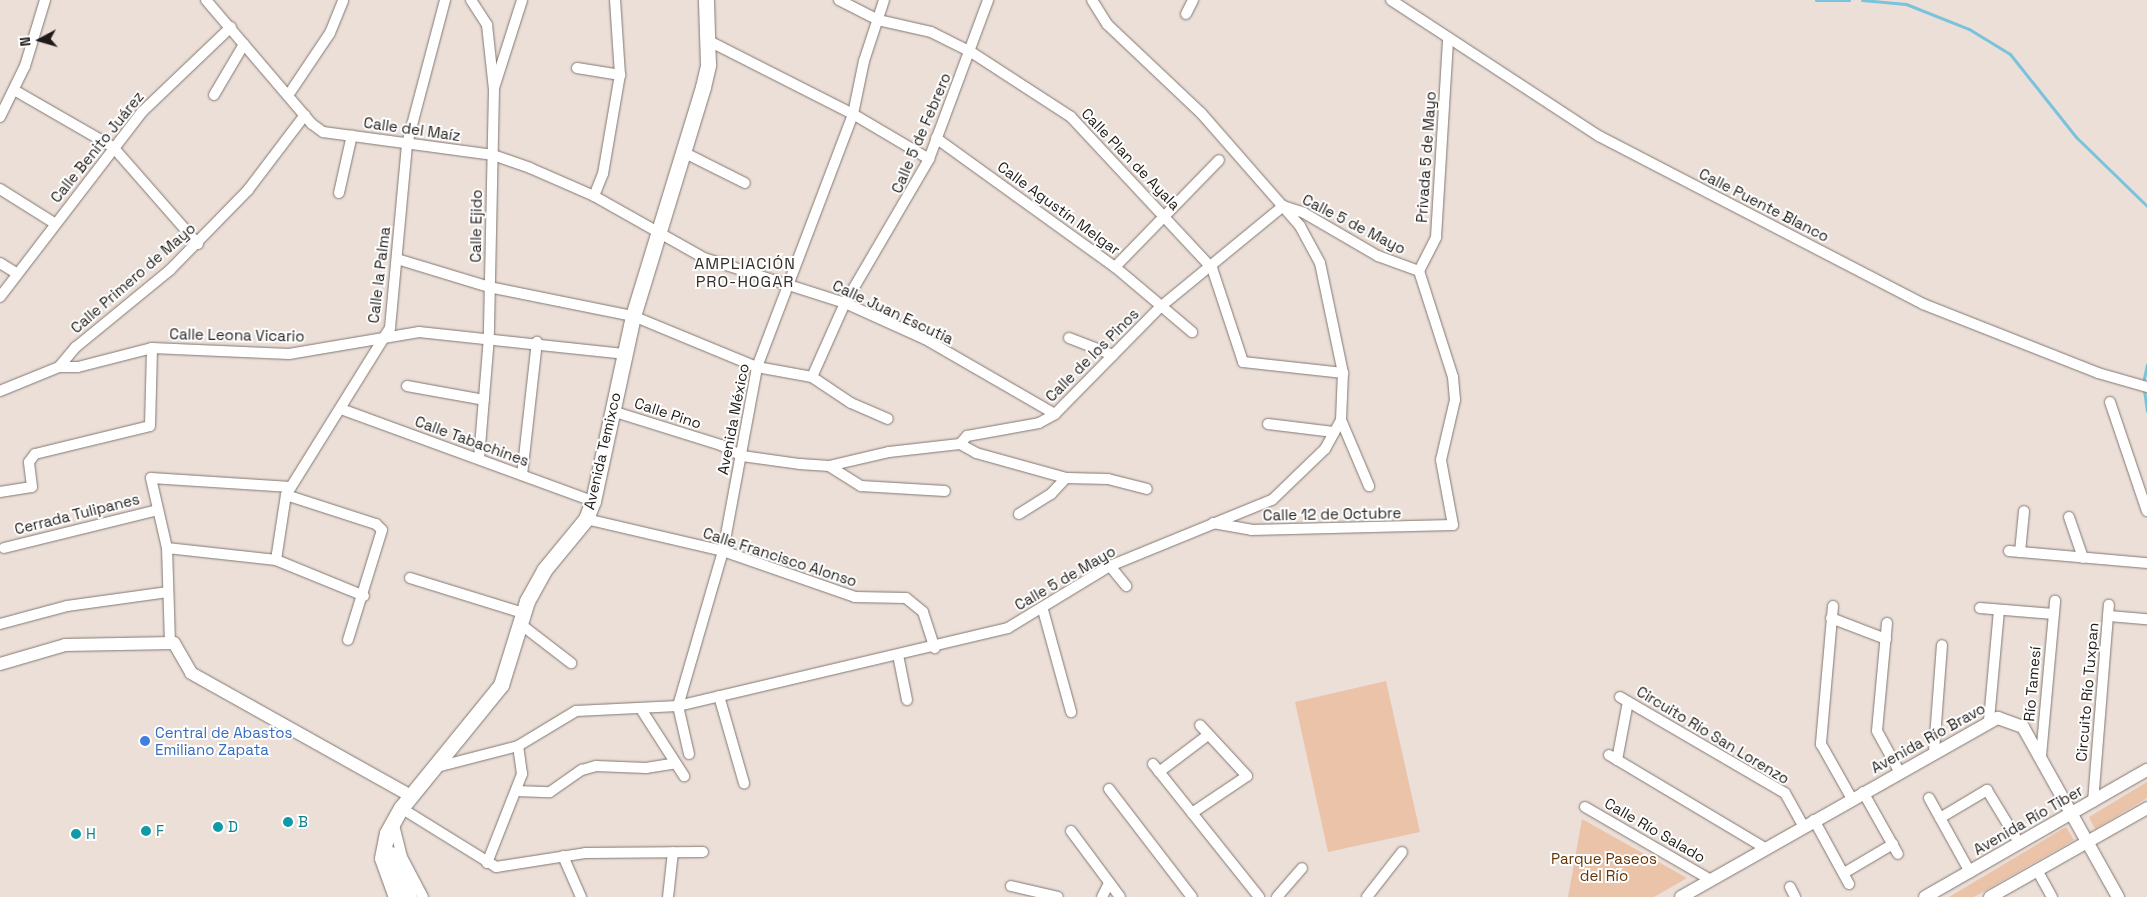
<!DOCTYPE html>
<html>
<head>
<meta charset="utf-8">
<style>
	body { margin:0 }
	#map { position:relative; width:2147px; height:897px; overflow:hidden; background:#ebdfd8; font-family:"Space Grotesk",sans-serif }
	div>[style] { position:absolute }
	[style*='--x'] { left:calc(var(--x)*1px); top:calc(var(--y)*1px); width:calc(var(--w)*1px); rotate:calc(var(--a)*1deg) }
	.green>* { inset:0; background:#ebc3a8 }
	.stream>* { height:3px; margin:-1.5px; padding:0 1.5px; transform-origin:1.5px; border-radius:1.5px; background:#79c3dc }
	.roads { filter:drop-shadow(0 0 1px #827871) drop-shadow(0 0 1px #827871) }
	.minor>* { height:10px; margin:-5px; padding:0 5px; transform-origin:5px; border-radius:5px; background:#fff }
	.tertiary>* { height:12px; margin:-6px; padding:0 6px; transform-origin:6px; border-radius:6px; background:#fff }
	.secondary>* { height:15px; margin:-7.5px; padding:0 7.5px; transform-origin:7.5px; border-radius:7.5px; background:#fff }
	.dots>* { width:14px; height:14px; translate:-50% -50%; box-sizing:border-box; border:2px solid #fff; border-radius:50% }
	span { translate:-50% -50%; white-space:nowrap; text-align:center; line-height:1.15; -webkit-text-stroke:4px #fff; paint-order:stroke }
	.street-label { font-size:15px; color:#1f1b18 }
	.shop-label { font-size:15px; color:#366cbe }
	.left { translate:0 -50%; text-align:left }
	.culture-label { font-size:15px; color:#0d838f }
	.park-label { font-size:15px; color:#643303 }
	.neighbourhood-label { font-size:16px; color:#352d27; letter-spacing:1px }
	.north { position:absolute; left:15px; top:15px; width:50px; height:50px; -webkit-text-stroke:4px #fff; paint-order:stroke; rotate:264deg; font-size:14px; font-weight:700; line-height:20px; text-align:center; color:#1f1b18 }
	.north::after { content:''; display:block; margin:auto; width:18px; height:22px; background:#1f1b18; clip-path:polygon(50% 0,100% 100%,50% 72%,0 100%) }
</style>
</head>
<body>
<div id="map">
	<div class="green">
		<i style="clip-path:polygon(1386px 681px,1420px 832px,1328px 852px,1295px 702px)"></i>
		<i style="clip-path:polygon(2147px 782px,2147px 798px,2095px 829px,2089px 817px)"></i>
		<i style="clip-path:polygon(1582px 819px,1687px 878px,1654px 897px,1568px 897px)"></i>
		<i style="clip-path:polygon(2066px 827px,2074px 840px,1974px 897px,1949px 897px)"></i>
	</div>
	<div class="stream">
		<i style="--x:1816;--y:0;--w:33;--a:0"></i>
		<i style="--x:1862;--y:0;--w:44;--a:5.2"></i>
		<i style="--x:1906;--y:4;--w:68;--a:21.6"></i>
		<i style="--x:1969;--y:29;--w:48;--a:31.4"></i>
		<i style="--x:2010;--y:54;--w:106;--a:51.5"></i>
		<i style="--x:2076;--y:137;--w:99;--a:44.2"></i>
		<i style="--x:2143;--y:383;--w:19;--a:-78"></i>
		<i style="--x:2144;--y:390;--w:21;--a:82"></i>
	</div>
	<div class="roads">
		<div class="minor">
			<i style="--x:206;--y:0;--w:163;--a:49.5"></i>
			<i style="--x:312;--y:124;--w:14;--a:36"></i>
			<i style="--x:323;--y:132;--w:172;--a:7.7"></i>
			<i style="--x:493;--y:155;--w:39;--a:19"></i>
			<i style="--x:530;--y:168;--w:70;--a:23.6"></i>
			<i style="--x:594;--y:196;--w:126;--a:29.4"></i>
			<i style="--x:704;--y:258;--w:148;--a:17.7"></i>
			<i style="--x:845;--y:303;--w:88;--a:24.2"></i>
			<i style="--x:925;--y:339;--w:150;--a:30"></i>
			<i style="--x:471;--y:0;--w:30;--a:57"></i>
			<i style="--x:487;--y:25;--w:64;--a:83.8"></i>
			<i style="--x:494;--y:89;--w:248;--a:91.2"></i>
			<i style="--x:489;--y:337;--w:121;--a:94.7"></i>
			<i style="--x:839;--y:0;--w:44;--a:27.1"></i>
			<i style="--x:878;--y:20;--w:54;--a:12.8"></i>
			<i style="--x:931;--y:32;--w:45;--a:26.6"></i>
			<i style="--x:971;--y:52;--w:119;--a:33"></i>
			<i style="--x:1071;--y:117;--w:207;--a:47"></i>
			<i style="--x:1212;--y:268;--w:99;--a:71.7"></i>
			<i style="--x:1243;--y:362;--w:101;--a:6.3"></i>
			<i style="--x:1391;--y:0;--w:249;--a:33.2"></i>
			<i style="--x:1599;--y:136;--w:365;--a:27.4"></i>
			<i style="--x:1923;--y:304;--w:188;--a:21.5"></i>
			<i style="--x:2098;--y:373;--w:51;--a:15.9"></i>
			<i style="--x:1186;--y:14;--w:16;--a:-63"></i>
			<i style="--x:707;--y:40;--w:164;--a:26.9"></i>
			<i style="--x:853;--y:114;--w:88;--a:30.6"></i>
			<i style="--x:577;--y:68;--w:44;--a:9.2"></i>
			<i style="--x:494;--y:88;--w:92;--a:-72.3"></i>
			<i style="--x:14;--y:90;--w:114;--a:29.9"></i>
			<i style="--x:113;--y:147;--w:129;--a:48.8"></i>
			<i style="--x:289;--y:94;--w:73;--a:-56.1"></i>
			<i style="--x:330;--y:33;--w:35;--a:-68"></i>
			<i style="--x:214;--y:95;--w:59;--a:-59.5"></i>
			<i style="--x:0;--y:117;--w:57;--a:-63.9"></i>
			<i style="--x:25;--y:66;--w:69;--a:-73.1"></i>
			<i style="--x:936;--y:138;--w:221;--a:35.8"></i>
			<i style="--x:1115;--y:267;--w:101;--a:40.2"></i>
			<i style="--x:683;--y:152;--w:69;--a:26.6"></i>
			<i style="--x:0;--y:189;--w:64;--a:32.2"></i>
			<i style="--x:339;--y:193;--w:59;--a:-77.4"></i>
			<i style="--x:594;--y:196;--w:24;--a:-68"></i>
			<i style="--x:603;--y:174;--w:100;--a:-80.3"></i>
			<i style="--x:620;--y:75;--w:75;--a:-93.8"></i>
			<i style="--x:397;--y:259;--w:96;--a:16.9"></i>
			<i style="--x:489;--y:287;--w:147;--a:11.4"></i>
			<i style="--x:633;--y:316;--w:134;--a:22.4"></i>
			<i style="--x:757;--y:367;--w:56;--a:10.3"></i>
			<i style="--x:812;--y:377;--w:47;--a:33.7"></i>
			<i style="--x:851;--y:403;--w:40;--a:23.4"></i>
			<i style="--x:0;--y:263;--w:19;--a:32"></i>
			<i style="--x:1115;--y:267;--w:149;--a:-45.8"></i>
			<i style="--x:1419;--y:271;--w:38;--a:-63"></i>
			<i style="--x:1436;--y:237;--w:196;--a:-86.5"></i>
			<i style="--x:0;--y:297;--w:233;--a:-52.5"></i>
			<i style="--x:142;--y:112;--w:123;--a:-43.7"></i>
			<i style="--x:1069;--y:338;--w:47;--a:21.1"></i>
			<i style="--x:59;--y:367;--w:19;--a:0"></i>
			<i style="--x:78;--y:367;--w:76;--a:-14.4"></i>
			<i style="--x:152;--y:348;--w:137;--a:2.5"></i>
			<i style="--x:289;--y:354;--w:132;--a:-9.6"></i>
			<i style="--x:419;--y:332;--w:206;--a:6.1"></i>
			<i style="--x:812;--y:377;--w:81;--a:-66"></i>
			<i style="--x:845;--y:303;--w:167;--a:-59.7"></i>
			<i style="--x:929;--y:159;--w:170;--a:-69.6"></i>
			<i style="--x:407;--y:386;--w:78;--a:10.3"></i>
			<i style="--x:0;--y:391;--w:64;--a:-22.1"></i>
			<i style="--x:59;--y:367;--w:26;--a:-50"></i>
			<i style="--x:76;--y:347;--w:122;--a:-39.3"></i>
			<i style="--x:170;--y:270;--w:112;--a:-45.7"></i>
			<i style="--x:248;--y:190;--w:94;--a:-52.8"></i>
			<i style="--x:2110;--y:402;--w:115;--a:71.3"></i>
			<i style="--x:341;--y:409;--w:268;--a:20.1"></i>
			<i style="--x:612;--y:411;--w:114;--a:17.3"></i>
			<i style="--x:721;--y:445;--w:24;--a:28"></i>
			<i style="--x:742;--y:456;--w:59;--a:7.9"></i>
			<i style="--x:800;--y:464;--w:29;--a:4"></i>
			<i style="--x:829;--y:466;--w:62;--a:-13.1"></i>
			<i style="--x:889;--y:452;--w:71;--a:-6.4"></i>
			<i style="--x:960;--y:444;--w:11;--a:-49"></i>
			<i style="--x:967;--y:436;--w:73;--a:-10.2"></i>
			<i style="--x:1039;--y:423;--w:18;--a:-29"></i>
			<i style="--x:1055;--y:414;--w:148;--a:-45.5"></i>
			<i style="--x:1159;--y:308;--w:161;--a:-39.4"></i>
			<i style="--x:1283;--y:206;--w:22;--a:18"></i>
			<i style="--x:1304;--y:213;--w:86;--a:30.2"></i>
			<i style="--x:1378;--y:256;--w:44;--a:20.1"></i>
			<i style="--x:1341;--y:420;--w:72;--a:67"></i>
			<i style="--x:1268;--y:424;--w:66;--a:6.9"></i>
			<i style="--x:960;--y:444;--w:18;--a:29"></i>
			<i style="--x:976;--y:453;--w:93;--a:15.5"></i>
			<i style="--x:1066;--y:478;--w:42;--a:1.4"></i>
			<i style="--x:1108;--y:479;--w:40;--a:14.4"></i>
			<i style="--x:829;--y:466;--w:38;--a:32"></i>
			<i style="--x:861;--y:486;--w:84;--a:3.4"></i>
			<i style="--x:522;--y:475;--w:134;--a:-83.6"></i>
			<i style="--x:0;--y:492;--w:32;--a:-9"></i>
			<i style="--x:32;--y:487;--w:25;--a:-97"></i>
			<i style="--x:29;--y:462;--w:10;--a:-53"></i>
			<i style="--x:35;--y:454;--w:118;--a:-13.7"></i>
			<i style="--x:150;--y:426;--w:78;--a:-88.5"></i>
			<i style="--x:286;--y:495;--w:95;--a:17.9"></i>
			<i style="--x:376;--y:524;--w:8;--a:45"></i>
			<i style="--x:382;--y:530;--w:115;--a:107.2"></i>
			<i style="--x:1019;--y:514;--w:38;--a:-32"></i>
			<i style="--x:1051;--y:494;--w:22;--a:-47"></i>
			<i style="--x:2069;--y:517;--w:43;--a:71.1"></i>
			<i style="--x:586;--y:519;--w:141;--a:13.1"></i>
			<i style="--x:723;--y:551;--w:140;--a:19.2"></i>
			<i style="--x:855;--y:597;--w:51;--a:1.1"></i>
			<i style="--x:906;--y:598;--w:22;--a:39"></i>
			<i style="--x:923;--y:612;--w:38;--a:72"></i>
			<i style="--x:1213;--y:523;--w:39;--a:10"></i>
			<i style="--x:1251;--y:530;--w:202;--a:-1.4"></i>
			<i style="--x:1453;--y:525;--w:66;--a:-100.5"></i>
			<i style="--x:1441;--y:460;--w:62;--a:-76.9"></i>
			<i style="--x:1455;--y:400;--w:23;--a:-95"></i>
			<i style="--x:1453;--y:377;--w:111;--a:-107.8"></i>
			<i style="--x:4;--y:548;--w:158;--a:-13.9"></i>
			<i style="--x:167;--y:548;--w:110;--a:6.3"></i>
			<i style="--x:276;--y:560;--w:95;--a:22.2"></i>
			<i style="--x:2009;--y:551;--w:139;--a:5"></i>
			<i style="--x:2020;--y:552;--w:41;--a:-84.4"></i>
			<i style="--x:276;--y:560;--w:66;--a:-81.3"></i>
			<i style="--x:286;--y:495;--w:197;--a:-58.1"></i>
			<i style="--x:390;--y:328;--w:185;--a:-84.7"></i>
			<i style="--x:407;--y:144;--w:149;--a:-75.2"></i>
			<i style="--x:1110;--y:566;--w:26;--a:51"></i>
			<i style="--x:410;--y:578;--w:118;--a:17.2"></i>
			<i style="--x:1833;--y:606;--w:139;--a:95"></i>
			<i style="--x:1821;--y:744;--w:63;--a:60.6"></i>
			<i style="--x:1980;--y:608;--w:74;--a:4.6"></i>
			<i style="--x:1043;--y:610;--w:106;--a:74.6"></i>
			<i style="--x:2109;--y:616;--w:38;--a:5"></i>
			<i style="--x:1831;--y:618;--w:59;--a:20.9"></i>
			<i style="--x:519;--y:623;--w:66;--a:37.6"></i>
			<i style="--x:1887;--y:623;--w:108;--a:95.3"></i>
			<i style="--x:1877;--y:731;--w:46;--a:61.2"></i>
			<i style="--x:0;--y:624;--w:69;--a:-15"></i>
			<i style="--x:67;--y:606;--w:102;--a:-7.9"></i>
			<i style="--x:170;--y:643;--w:95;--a:-91.8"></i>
			<i style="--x:167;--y:548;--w:72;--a:-102.9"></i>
			<i style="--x:151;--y:478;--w:140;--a:3.7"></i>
			<i style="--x:898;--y:655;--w:46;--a:78.7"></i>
			<i style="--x:719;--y:696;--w:91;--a:74"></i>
			<i style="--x:1620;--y:697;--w:191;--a:30.2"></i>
			<i style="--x:1785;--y:793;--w:38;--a:61"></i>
			<i style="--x:641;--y:709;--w:80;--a:57.3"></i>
			<i style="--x:1989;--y:720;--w:110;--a:-84.8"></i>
			<i style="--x:1934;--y:751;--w:106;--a:-85.7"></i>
			<i style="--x:689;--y:754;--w:49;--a:-102.9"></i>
			<i style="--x:678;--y:706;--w:161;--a:-73.8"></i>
			<i style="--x:723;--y:551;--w:187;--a:-79.5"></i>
			<i style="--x:757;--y:367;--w:271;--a:-69.2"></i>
			<i style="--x:853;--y:114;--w:54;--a:-78.3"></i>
			<i style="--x:864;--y:61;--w:64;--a:-71.8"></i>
			<i style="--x:1609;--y:755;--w:182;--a:30.8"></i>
			<i style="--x:2041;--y:756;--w:156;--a:-84.8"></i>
			<i style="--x:1617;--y:760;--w:59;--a:-79.3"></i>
			<i style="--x:1153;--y:764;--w:170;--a:51.4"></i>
			<i style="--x:433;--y:768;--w:88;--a:-14.5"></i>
			<i style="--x:518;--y:746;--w:68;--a:-31.1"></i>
			<i style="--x:576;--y:711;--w:102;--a:-2.8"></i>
			<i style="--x:678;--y:706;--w:339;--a:-13.3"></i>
			<i style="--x:1008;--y:628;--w:119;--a:-31.3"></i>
			<i style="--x:1110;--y:566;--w:175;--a:-22.2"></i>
			<i style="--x:1272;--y:500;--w:74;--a:-43.9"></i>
			<i style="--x:1325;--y:449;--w:33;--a:-61"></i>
			<i style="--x:1341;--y:420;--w:47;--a:-87.6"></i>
			<i style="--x:1343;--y:373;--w:112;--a:-101.8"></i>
			<i style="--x:1320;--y:263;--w:42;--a:-118.4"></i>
			<i style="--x:1300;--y:226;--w:150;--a:-131.2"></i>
			<i style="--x:1201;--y:113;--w:129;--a:-136.6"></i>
			<i style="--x:1107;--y:24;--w:28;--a:-122"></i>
			<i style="--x:1159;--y:772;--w:61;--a:-37.1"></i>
			<i style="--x:1109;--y:789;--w:136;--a:52.5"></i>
			<i style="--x:516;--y:791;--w:34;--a:2"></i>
			<i style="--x:550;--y:792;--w:39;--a:-35"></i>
			<i style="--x:582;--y:770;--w:15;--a:-16"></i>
			<i style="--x:596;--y:766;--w:50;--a:2.3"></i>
			<i style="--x:646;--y:768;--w:30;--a:-9"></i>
			<i style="--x:1863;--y:792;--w:71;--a:60.6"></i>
			<i style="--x:1929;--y:798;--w:85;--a:61"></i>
			<i style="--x:2093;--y:802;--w:198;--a:-85.4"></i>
			<i style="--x:1585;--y:807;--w:146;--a:30.1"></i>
			<i style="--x:401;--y:808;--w:112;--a:31.8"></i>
			<i style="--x:496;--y:867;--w:90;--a:-8.9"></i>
			<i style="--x:585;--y:853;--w:118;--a:-0.5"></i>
			<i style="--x:1192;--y:813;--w:66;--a:-33.9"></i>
			<i style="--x:1247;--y:776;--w:69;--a:-132.7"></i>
			<i style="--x:1940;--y:818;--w:55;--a:-30.8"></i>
			<i style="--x:1987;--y:790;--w:54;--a:58.7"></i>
			<i style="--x:1814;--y:820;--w:73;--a:61.3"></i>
			<i style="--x:393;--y:821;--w:37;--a:76"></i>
			<i style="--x:402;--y:857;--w:45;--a:62.3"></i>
			<i style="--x:1071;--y:831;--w:82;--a:53.4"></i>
			<i style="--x:563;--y:856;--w:45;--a:66.3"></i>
			<i style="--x:487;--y:863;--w:96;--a:-68.5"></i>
			<i style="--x:522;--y:774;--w:28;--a:-98"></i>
			<i style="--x:2037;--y:870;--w:31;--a:61"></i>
			<i style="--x:1844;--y:873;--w:57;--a:-30.6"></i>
			<i style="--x:1011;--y:886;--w:48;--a:13.2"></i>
			<i style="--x:1790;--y:887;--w:11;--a:63"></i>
			<i style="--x:668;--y:897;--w:45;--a:-83.7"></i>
			<i style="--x:1102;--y:897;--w:16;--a:-63"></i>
			<i style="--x:1277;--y:897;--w:38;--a:-49"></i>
			<i style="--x:1367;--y:897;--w:57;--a:-52.1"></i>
		</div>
		<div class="tertiary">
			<i style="--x:0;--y:664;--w:68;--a:-16.3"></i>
			<i style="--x:65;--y:645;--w:109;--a:-1.1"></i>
			<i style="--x:174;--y:643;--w:34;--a:60"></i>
			<i style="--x:191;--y:673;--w:252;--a:29.2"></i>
			<i style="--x:1681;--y:897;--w:364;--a:-29.5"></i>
			<i style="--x:1998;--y:718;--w:27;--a:20"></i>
			<i style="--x:2023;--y:727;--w:195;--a:60.8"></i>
			<i style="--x:1925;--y:897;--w:256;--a:-29.8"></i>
			<i style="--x:1990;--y:897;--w:180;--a:-29.5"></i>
		</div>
		<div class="secondary">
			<i style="--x:391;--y:854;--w:47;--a:67.3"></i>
			<i style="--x:396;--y:897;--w:41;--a:-109.7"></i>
			<i style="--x:382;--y:858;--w:25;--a:-79"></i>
			<i style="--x:387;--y:833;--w:29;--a:-61"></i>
			<i style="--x:401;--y:808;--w:159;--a:-50.9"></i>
			<i style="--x:501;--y:685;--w:88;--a:-72.8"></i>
			<i style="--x:527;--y:601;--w:35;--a:-61"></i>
			<i style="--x:544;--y:570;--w:66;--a:-50.5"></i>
			<i style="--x:586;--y:519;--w:19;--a:-69"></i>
			<i style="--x:593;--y:501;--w:189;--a:-77.8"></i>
			<i style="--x:633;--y:316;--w:239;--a:-73"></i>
			<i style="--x:703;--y:87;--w:23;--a:-77"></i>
			<i style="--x:708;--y:65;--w:65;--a:-91.8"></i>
		</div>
	</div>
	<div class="dots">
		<i style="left:145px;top:741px;background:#3f7fe0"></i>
		<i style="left:288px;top:822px;background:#0f9aa8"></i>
		<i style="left:218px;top:827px;background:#0f9aa8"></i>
		<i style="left:146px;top:831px;background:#0f9aa8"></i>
		<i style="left:76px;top:834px;background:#0f9aa8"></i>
	</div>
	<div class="street-label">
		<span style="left:412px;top:129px;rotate:8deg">Calle del Maíz</span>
		<span style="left:921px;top:133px;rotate:-67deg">Calle 5 de Febrero</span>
		<span style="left:97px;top:147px;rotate:-51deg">Calle Benito Juárez</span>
		<span style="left:1426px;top:157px;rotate:-86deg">Privada 5 de Mayo</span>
		<span style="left:1131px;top:159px;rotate:46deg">Calle Plan de Ayala</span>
		<span style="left:1764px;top:205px;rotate:27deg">Calle Puente Blanco</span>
		<span style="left:1059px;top:208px;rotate:36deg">Calle Agustín Melgar</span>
		<span style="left:1354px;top:224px;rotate:27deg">Calle 5 de Mayo</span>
		<span style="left:476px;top:226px;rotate:-89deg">Calle Ejido</span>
		<span style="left:379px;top:275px;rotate:-83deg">Calle la Palma</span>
		<span style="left:133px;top:278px;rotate:-41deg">Calle Primero de Mayo</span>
		<span style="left:893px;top:312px;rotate:25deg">Calle Juan Escutia</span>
		<span style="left:237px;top:335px;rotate:1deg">Calle Leona Vicario</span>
		<span style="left:1092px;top:355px;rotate:-45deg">Calle de los Pinos</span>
		<span style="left:668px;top:413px;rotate:18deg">Calle Pino</span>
		<span style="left:733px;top:419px;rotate:-79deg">Avenida México</span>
		<span style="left:472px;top:441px;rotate:20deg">Calle Tabachines</span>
		<span style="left:602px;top:451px;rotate:-77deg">Avenida Temixco</span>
		<span style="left:77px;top:514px;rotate:-14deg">Cerrada Tulipanes</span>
		<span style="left:1332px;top:514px;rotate:-1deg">Calle 12 de Octubre</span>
		<span style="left:780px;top:557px;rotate:18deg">Calle Francisco Alonso</span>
		<span style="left:1065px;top:578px;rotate:-30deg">Calle 5 de Mayo</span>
		<span style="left:2032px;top:684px;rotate:-85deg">Río Tamesí</span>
		<span style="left:2087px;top:692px;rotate:-85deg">Circuito Río Tuxpan</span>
		<span style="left:1713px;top:735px;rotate:31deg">Circuito Río San Lorenzo</span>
		<span style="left:1928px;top:738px;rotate:-29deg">Avenida Río Bravo</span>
		<span style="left:2028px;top:820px;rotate:-30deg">Avenida Río Tiber</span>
		<span style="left:1655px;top:830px;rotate:30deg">Calle Río Salado</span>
	</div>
	<div class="shop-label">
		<span class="left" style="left:155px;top:741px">Central de Abastos<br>Emiliano Zapata</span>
	</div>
	<div class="culture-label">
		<span class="left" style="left:298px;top:822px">B</span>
		<span class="left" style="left:228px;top:827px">D</span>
		<span class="left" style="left:156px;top:831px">F</span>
		<span class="left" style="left:86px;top:834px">H</span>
	</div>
	<div class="park-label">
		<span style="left:1604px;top:867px">Parque Paseos<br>del Río</span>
	</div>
	<div class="neighbourhood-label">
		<span style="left:745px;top:273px">AMPLIACIÓN<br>PRO-HOGAR</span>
	</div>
	<div class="north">N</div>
</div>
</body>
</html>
